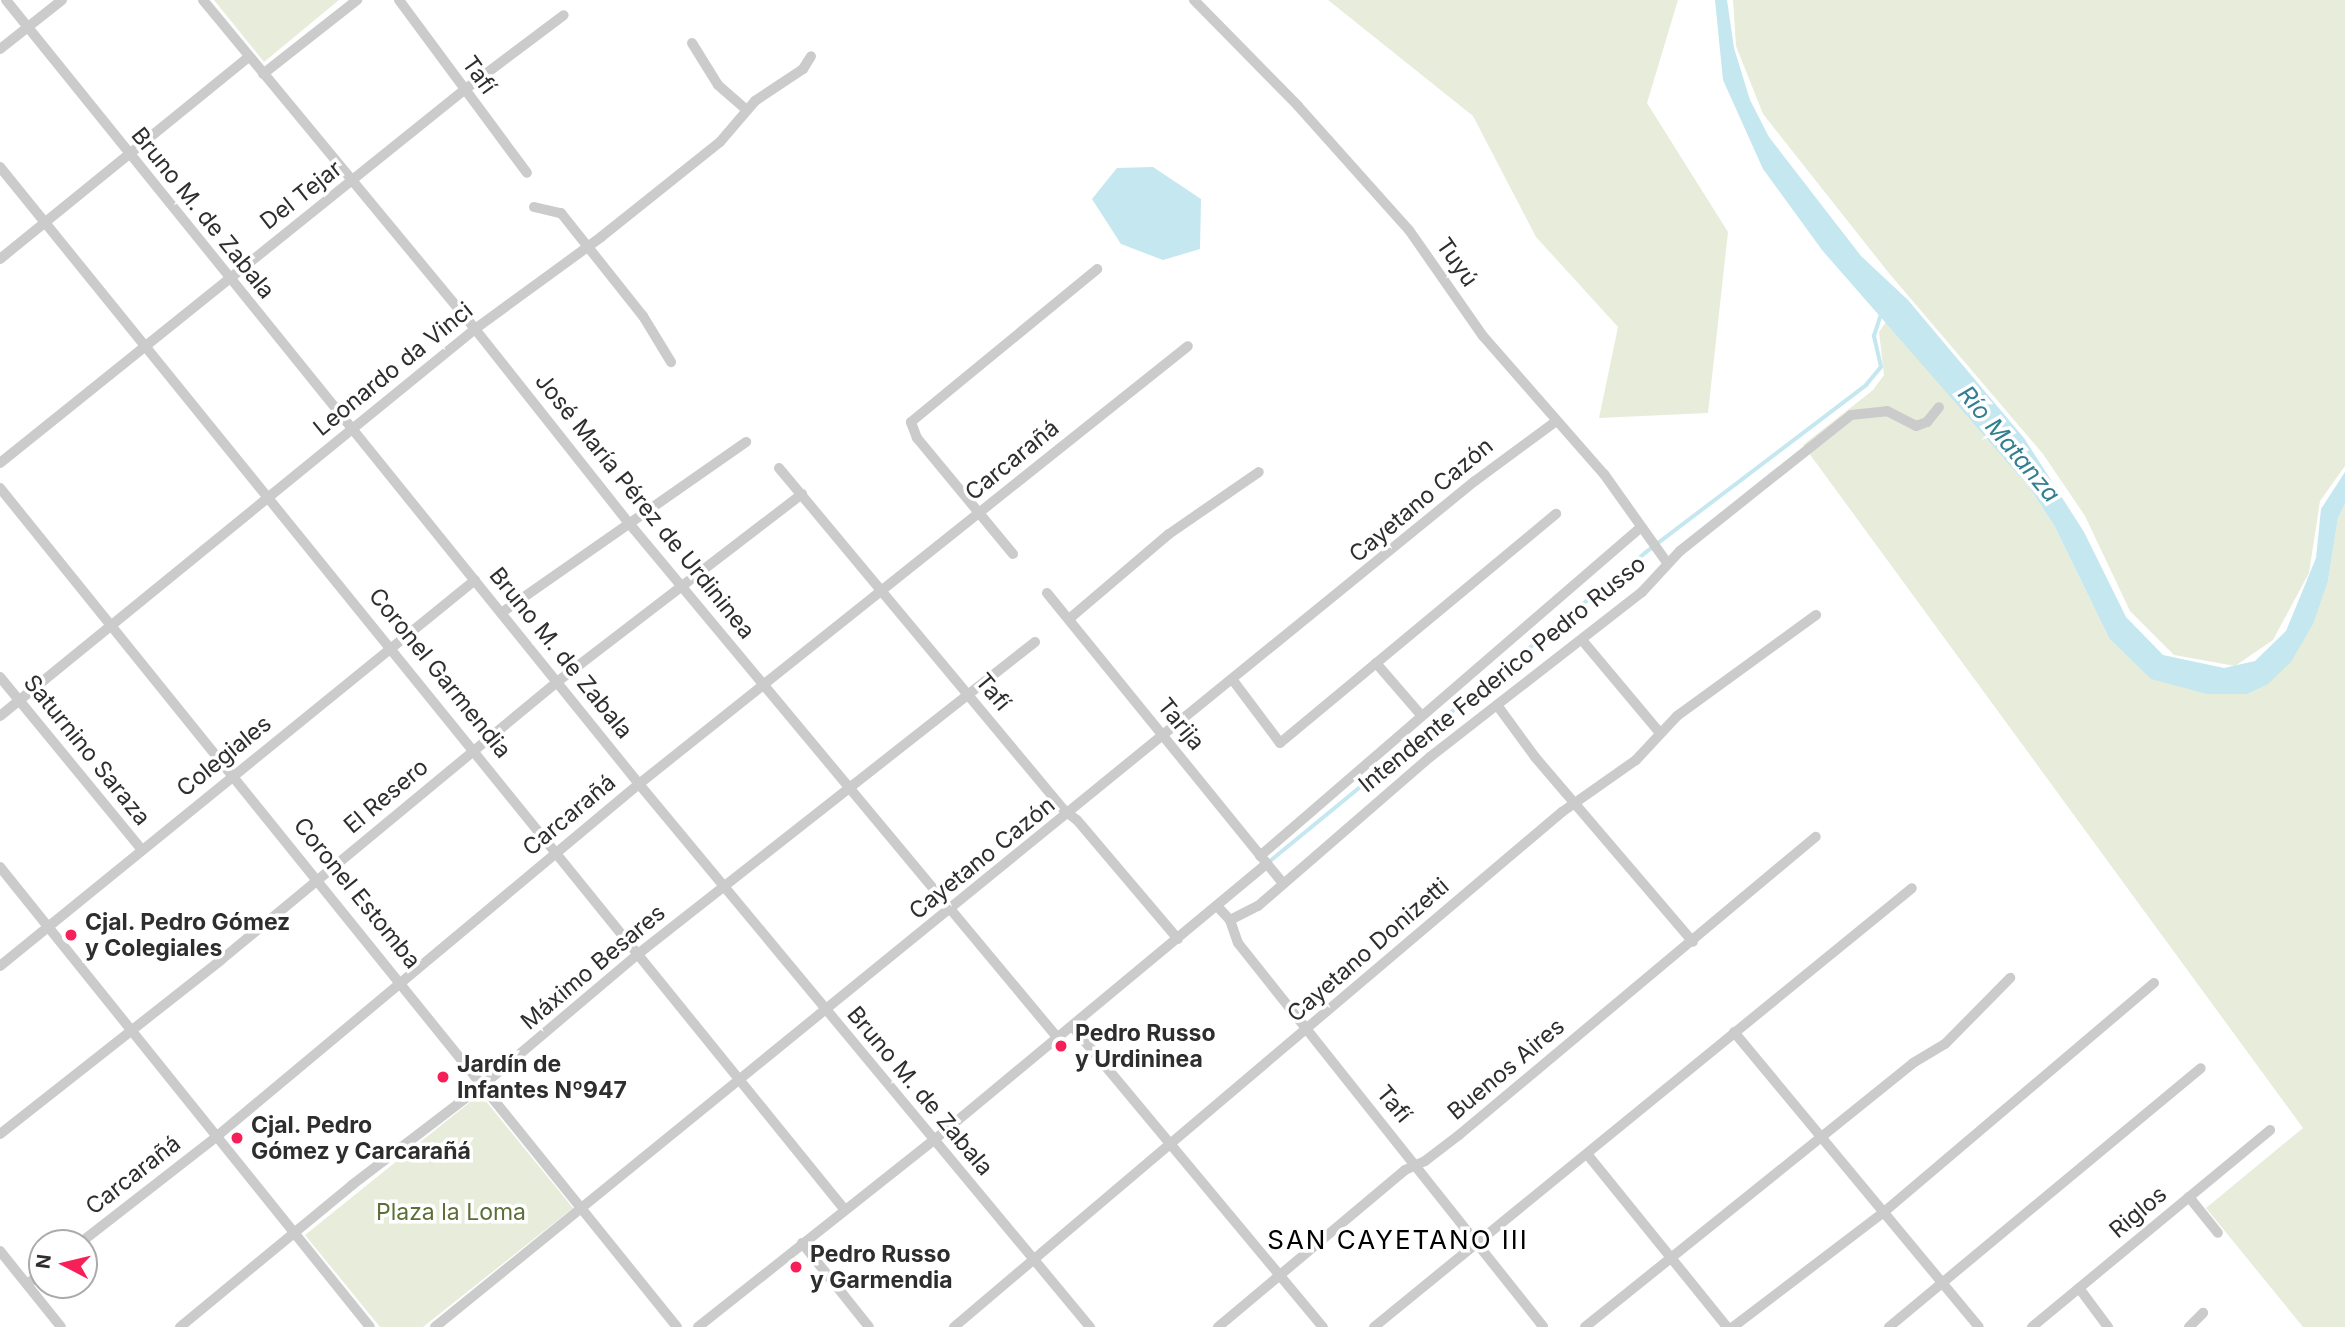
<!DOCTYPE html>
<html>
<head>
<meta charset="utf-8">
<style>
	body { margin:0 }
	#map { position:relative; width:2345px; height:1327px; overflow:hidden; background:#fff; font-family:Inter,sans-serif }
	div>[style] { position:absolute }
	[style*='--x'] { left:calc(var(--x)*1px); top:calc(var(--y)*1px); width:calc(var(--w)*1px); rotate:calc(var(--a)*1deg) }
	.green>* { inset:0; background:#e8eddb }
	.water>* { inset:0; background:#c5e7ef }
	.stream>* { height:3.5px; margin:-1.75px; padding:0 1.75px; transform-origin:1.75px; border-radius:1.75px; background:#c5e7ef }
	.minor>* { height:10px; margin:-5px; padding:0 5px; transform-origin:5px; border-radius:5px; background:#cbcbcb }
	.dots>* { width:19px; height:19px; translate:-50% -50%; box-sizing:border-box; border:4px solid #fff; border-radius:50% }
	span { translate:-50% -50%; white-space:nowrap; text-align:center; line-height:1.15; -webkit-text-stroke:7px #fff; paint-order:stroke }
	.street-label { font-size:23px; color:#2e2e2e }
	.poi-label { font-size:23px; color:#2e2e2e; font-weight:700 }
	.left { translate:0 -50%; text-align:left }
	.park-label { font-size:23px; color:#5c6f37 }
	.water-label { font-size:24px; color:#327f92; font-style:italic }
	.quarter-label { font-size:26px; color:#000; letter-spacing:2px }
	.north { position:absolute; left:28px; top:1229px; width:70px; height:70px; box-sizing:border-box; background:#fff; border:2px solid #ababab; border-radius:50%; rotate:277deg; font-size:19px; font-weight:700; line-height:28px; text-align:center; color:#2e2e2e }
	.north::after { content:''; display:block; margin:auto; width:24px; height:32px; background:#f71f58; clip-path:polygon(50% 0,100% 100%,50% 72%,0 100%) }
</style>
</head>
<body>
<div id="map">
	<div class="green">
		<i style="clip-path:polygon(214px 0,339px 0,264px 62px)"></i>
		<i style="clip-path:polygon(1328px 0,1678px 0,1647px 103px,1728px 232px,1708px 413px,1599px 418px,1618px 327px,1536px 237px,1473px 116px)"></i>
		<i style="clip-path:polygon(1733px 0,2345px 0,2345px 466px,2320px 501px,2309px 573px,2273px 640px,2235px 666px,2174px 655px,2130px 611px,2085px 516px,2043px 454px,1888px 272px,1763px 114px,1736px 46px)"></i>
		<i style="clip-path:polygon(1887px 320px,2029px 487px,2055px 527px,2109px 638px,2247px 694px,2328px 581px,2338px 518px,2345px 504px,2345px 1327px,2303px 1327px,2206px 1208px,2303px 1128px,1803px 445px,1873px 390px,1884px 375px,1879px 332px)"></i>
		<i style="clip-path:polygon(480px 1094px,573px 1208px,423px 1327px,380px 1327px,305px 1235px)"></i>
	</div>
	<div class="water">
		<i style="clip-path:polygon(1715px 0,1727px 0,1734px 48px,1750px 100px,1769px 137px,1861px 256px,1908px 300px,2024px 438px,2084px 532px,2126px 617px,2163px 655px,2224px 668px,2255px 661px,2286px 631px,2316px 558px,2321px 509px,2345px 472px,2345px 504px,2338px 518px,2328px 581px,2313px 624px,2291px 662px,2268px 684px,2247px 694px,2207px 694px,2151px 679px,2109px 638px,2055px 527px,2029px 487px,1822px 250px,1763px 169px,1723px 80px)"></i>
		<i style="clip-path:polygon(1153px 167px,1201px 199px,1200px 249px,1163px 260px,1121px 244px,1092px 199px,1117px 168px)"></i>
	</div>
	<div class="stream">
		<i style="--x:1269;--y:862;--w:487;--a:-39.4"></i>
		<i style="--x:1645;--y:553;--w:278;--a:-37.2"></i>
		<i style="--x:1866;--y:385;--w:23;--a:-50"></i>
		<i style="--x:1881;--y:367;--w:32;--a:-103"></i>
		<i style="--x:1874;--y:336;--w:26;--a:-72"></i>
	</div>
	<div class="minor">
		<i style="--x:6;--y:0;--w:1008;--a:51.08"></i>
		<i style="--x:639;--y:784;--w:706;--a:50.29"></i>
		<i style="--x:203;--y:0;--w:427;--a:50.4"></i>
		<i style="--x:475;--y:329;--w:246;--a:51.6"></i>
		<i style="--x:628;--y:522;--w:670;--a:50.21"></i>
		<i style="--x:399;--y:0;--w:215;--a:53.5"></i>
		<i style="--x:1194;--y:0;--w:148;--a:45.5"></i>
		<i style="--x:1298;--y:106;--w:166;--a:48.2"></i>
		<i style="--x:1409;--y:230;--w:129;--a:55.1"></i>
		<i style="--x:1483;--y:336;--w:184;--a:48.8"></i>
		<i style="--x:1604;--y:474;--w:110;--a:54.6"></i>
		<i style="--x:692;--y:43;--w:49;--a:58.2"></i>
		<i style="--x:718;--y:85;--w:38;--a:41"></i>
		<i style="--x:0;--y:49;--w:79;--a:-38.3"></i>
		<i style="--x:263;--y:74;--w:120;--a:-38.2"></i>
		<i style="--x:0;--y:167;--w:1341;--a:50.99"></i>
		<i style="--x:534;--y:207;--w:28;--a:13"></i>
		<i style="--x:561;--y:213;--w:132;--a:51.5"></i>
		<i style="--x:643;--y:316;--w:54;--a:58.7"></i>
		<i style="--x:0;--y:259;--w:321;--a:-39.1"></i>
		<i style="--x:0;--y:463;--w:594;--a:-38.78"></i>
		<i style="--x:463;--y:91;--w:126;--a:-37"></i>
		<i style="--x:779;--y:468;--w:445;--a:50.2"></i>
		<i style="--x:1064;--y:810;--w:16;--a:38"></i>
		<i style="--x:1077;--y:820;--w:156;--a:49.7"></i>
		<i style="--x:0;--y:488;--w:1078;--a:51.1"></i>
		<i style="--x:1013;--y:554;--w:151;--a:-129.6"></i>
		<i style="--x:917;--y:438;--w:17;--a:-111"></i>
		<i style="--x:911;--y:422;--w:241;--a:-39.4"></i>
		<i style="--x:1047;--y:593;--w:374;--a:50.9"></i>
		<i style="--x:501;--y:613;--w:299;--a:-34.9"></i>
		<i style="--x:1069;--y:619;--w:131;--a:-40.4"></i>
		<i style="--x:1169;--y:534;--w:109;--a:-34.6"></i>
		<i style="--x:1582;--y:640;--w:121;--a:50"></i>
		<i style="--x:1376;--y:663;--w:69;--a:49.1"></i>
		<i style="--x:0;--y:677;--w:224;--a:50.6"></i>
		<i style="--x:1232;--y:679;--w:80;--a:53.1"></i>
		<i style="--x:1280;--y:743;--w:359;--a:-39.7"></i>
		<i style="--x:1497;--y:705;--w:64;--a:53.8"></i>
		<i style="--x:1535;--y:757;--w:243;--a:49.5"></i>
		<i style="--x:0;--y:716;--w:613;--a:-39.17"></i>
		<i style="--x:475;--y:329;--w:156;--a:-36.1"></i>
		<i style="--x:601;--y:237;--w:152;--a:-38.6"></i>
		<i style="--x:720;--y:142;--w:54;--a:-49.5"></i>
		<i style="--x:755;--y:101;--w:58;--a:-33.7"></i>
		<i style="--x:803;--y:69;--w:15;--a:-58"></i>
		<i style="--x:1260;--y:856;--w:502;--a:-40.8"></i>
		<i style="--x:0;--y:867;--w:590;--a:51.19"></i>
		<i style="--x:1217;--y:906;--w:19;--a:47"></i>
		<i style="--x:1230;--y:920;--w:24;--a:71"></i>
		<i style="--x:1238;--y:943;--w:490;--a:51.5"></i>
		<i style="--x:1230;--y:920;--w:31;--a:-27"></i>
		<i style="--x:1258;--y:906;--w:228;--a:-40.9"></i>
		<i style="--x:1430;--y:757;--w:269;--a:-37.9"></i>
		<i style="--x:1642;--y:592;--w:56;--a:-47.2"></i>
		<i style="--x:1680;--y:551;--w:218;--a:-38.5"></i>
		<i style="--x:1851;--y:415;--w:36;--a:-6"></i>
		<i style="--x:1887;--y:411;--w:33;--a:27"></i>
		<i style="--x:1916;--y:426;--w:12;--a:-20"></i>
		<i style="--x:1927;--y:422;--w:19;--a:-51"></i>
		<i style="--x:0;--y:966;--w:612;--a:-39.1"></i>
		<i style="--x:1072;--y:1026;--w:392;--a:50.2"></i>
		<i style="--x:1734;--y:1032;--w:383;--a:50.3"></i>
		<i style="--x:0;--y:1134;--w:281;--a:-38.2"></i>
		<i style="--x:221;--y:960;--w:436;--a:-39.6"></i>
		<i style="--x:557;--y:682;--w:309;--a:-37.5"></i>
		<i style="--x:1587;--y:1154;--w:223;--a:51"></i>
		<i style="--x:2189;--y:1197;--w:46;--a:51.1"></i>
		<i style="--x:80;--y:1243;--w:172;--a:-37.9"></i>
		<i style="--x:216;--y:1137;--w:551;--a:-39.85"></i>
		<i style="--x:639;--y:784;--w:702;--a:-38.58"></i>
		<i style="--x:802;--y:1243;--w:107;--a:51.4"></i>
		<i style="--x:0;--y:1251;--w:97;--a:51.2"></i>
		<i style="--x:27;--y:1284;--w:19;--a:-36"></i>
		<i style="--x:2079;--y:1288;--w:49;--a:53.4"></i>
		<i style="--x:180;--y:1327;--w:223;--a:-39.5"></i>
		<i style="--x:352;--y:1185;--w:165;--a:-37.4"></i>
		<i style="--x:483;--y:1085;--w:203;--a:-40.2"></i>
		<i style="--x:638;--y:954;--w:505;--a:-38.16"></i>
		<i style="--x:435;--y:1327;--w:1341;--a:-39.13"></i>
		<i style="--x:1475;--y:481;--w:99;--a:-36.4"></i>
		<i style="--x:698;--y:1327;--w:301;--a:-38.4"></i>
		<i style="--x:934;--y:1140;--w:433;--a:-39.7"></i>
		<i style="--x:954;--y:1327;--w:797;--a:-40.27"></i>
		<i style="--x:1562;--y:812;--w:90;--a:-35.1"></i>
		<i style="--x:1636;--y:760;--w:60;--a:-47"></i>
		<i style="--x:1677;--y:716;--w:172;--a:-36"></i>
		<i style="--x:1218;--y:1327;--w:244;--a:-40"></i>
		<i style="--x:1405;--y:1170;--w:22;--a:-24"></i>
		<i style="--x:1425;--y:1161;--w:43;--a:-37.4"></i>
		<i style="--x:1459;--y:1135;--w:465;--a:-39.9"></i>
		<i style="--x:1374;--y:1327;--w:694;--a:-39.21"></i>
		<i style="--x:1585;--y:1327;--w:421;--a:-38.8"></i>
		<i style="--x:1913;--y:1063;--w:37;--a:-31"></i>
		<i style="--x:1945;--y:1044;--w:93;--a:-45.4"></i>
		<i style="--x:1733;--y:1327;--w:190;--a:-37.3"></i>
		<i style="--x:1884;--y:1212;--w:354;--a:-40.3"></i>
		<i style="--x:1889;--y:1327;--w:405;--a:-39.7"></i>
		<i style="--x:2032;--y:1327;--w:309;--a:-39.6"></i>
		<i style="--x:2189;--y:1327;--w:20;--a:-45"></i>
	</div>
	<div class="dots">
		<i style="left:71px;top:935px;background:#f71f58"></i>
		<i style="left:1061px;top:1046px;background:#f71f58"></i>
		<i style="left:443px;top:1077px;background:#f71f58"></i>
		<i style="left:237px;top:1138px;background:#f71f58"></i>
		<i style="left:796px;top:1267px;background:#f71f58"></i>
	</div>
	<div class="street-label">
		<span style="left:479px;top:75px;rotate:54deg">Tafí</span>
		<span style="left:301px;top:195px;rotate:-38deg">Del Tejar</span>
		<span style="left:203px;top:213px;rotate:51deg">Bruno M. de Zabala</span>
		<span style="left:1457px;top:262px;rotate:55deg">Tuyú</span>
		<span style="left:393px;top:369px;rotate:-39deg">Leonardo da Vinci</span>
		<span style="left:1012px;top:460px;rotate:-39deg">Carcarañá</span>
		<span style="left:1421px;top:500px;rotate:-40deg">Cayetano Cazón</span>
		<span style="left:645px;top:506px;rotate:51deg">José María Pérez de Urdininea</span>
		<span style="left:561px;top:653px;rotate:51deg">Bruno M. de Zabala</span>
		<span style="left:440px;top:673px;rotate:51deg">Coronel Garmendia</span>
		<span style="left:1502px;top:674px;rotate:-39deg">Intendente Federico Pedro Russo</span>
		<span style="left:993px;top:692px;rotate:50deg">Tafí</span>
		<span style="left:1181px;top:724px;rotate:51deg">Tarija</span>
		<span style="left:87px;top:750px;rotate:51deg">Saturnino Saraza</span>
		<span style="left:224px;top:756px;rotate:-39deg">Colegiales</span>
		<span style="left:386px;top:796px;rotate:-40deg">El Resero</span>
		<span style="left:569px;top:815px;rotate:-40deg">Carcarañá</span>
		<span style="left:982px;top:858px;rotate:-39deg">Cayetano Cazón</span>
		<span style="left:357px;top:893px;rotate:51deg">Coronel Estomba</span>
		<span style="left:1368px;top:950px;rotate:-41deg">Cayetano Donizetti</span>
		<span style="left:593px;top:967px;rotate:-40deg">Máximo Besares</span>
		<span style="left:1506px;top:1069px;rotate:-40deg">Buenos Aires</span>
		<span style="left:920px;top:1091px;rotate:50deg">Bruno M. de Zabala</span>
		<span style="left:1394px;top:1104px;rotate:50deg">Tafí</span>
		<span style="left:133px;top:1175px;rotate:-38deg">Carcarañá</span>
		<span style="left:2138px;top:1212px;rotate:-40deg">Riglos</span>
	</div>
	<div class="poi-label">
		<span class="left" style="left:85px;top:935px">Cjal. Pedro Gómez<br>y Colegiales</span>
		<span class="left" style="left:1075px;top:1046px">Pedro Russo<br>y Urdininea</span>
		<span class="left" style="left:457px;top:1077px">Jardín de<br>Infantes Nº947</span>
		<span class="left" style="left:251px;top:1138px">Cjal. Pedro<br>Gómez y Carcarañá</span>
		<span class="left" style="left:810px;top:1267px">Pedro Russo<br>y Garmendia</span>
	</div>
	<div class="park-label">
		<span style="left:451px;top:1212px">Plaza la Loma</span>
	</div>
	<div class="water-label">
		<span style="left:2009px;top:444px;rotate:50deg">Río Matanza</span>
	</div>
	<div class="quarter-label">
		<span style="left:1398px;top:1240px">SAN CAYETANO III</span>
	</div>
	<div class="north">N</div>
</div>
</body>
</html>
